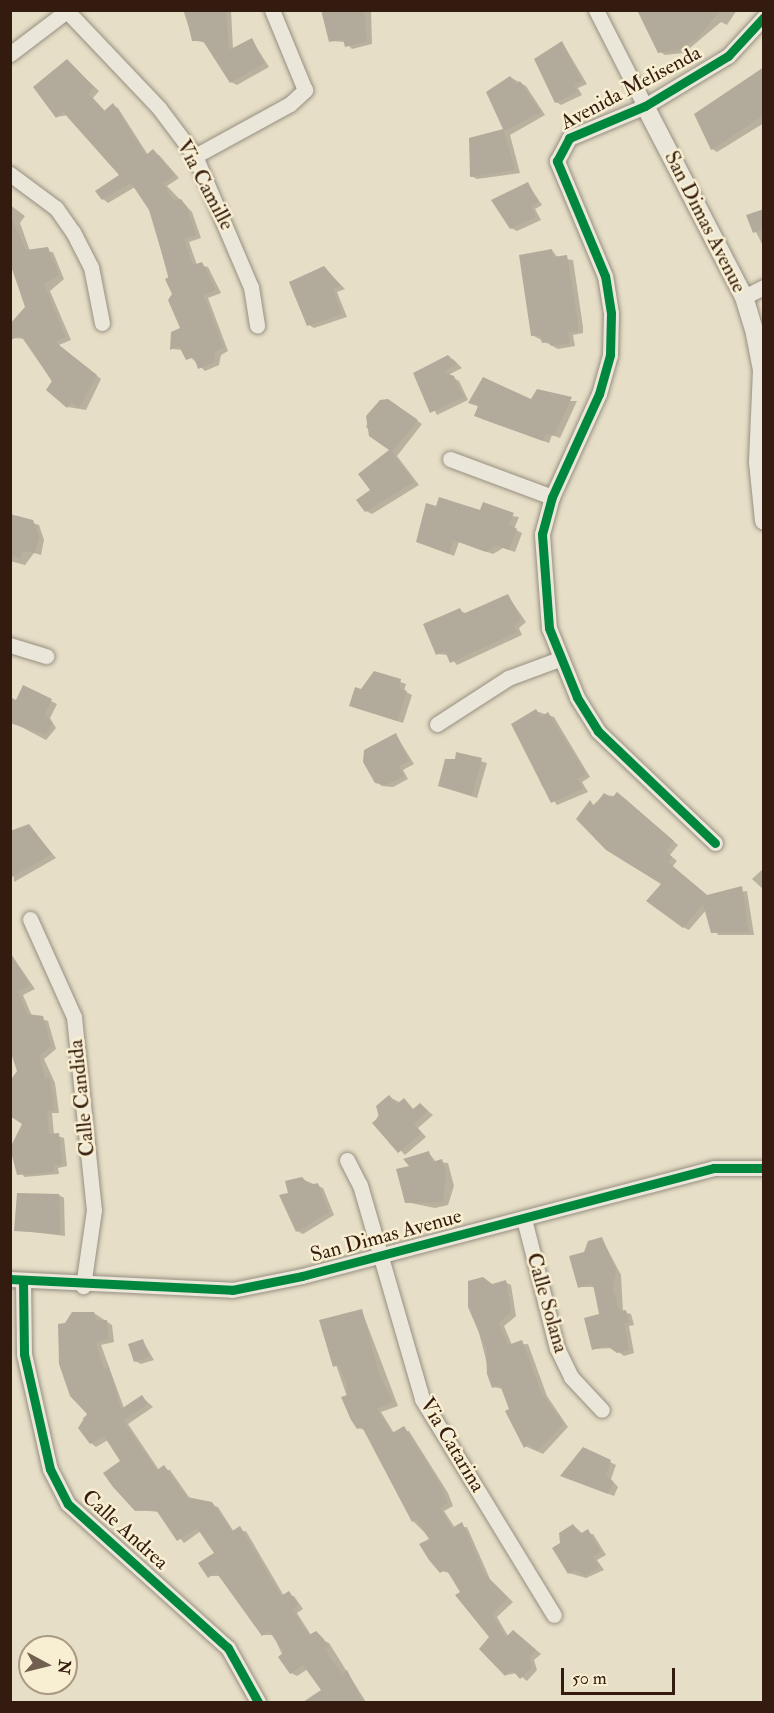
<!DOCTYPE html>
<html>
<head>
<meta charset="utf-8">
<style>
	body { margin:0 }
	#map { position:relative; width:774px; height:1713px; overflow:hidden; background:#e6dec6; font-family:"IM FELL Double Pica",serif }
	div>[style] { position:absolute }
	[style*='--x'] { left:calc(var(--x)*1px); top:calc(var(--y)*1px); width:calc(var(--w)*1px); rotate:calc(var(--a)*1deg) }
	.shadow>* { inset:0; background:#0003 }
	.building>* { inset:0; background:#b2ab9b }
	.roads { filter:drop-shadow(0 0 2px #978f80) drop-shadow(0 0 2px #978f80) }
	.minor>* { height:15px; margin:-7.5px; padding:0 7.5px; transform-origin:7.5px; border-radius:7.5px; background:#eae6da }
	.tertiary>* { height:18px; margin:-9px; padding:0 9px; transform-origin:9px; border-radius:9px; background:#eae6da }
	.cycleway>* { height:9px; margin:-4.5px; padding:0 4.5px; transform-origin:4.5px; border-radius:4.5px; background:#00873e }
	span { translate:-50% -50%; white-space:nowrap; text-align:center; line-height:1.15; -webkit-text-stroke:5px #f8eed1; paint-order:stroke }
	.street-label { font-size:21px; color:#341b0f }
	.frame { position:absolute; inset:0; border:12px solid #341b0f; pointer-events:none }
	.north { position:absolute; left:18px; top:1635px; width:60px; height:60px; box-sizing:border-box; background:#f8eed1; border:2px solid #aa9a83; border-radius:50%; rotate:97deg; font-size:16px; font-weight:700; line-height:24px; text-align:center; color:#341b0f }
	.north::after { content:''; display:block; margin:auto; width:21px; height:27px; background:#725f4f; clip-path:polygon(50% 0,100% 100%,50% 72%,0 100%) }
	.scale { position:absolute; left:561px; top:1668px; width:114px; height:27px; box-sizing:border-box; border:3px solid #341b0f; border-top:0; padding-left:8px; font-size:18px; line-height:21px; white-space:nowrap; color:#341b0f; -webkit-text-stroke:4px #f8eed1; paint-order:stroke }
</style>
</head>
<body>
<div id="map">
	<div class="shadow">
		<i style="clip-path:polygon(183px 10px,231px 10px,233px 49px,252px 40px,269px 67px,237px 85px,231px 82px,206px 43px,193px 40px)"></i>
		<i style="clip-path:polygon(330px 10px,371px 10px,372px 44px,352px 49px,345px 42px,330px 41px)"></i>
		<i style="clip-path:polygon(683px 10px,737px 10px,727px 25px,721px 22px,684px 53px,665px 55px,659px 51px)"></i>
		<i style="clip-path:polygon(562px 42px,587px 84px,578px 88px,582px 95px,561px 105px,556px 102px)"></i>
		<i style="clip-path:polygon(67px 61px,99px 91px,93px 98px,106px 112px,113px 105px,118px 108px,148px 155px,159px 155px,179px 178px,167px 186px,192px 212px,201px 238px,189px 242px,197px 265px,208px 267px,221px 293px,208px 298px,228px 351px,221px 355px,219px 365px,205px 371px,183px 350px,172px 349px,182px 329px,150px 209px,135px 187px,108px 203px,103px 199px,121px 175px,68px 115px,57px 117px)"></i>
		<i style="clip-path:polygon(764px 68px,764px 123px,717px 152px,712px 149px)"></i>
		<i style="clip-path:polygon(510px 77px,526px 86px,545px 115px,510px 135px,520px 173px,477px 179px,471px 176px,471px 139px,505px 130px,488px 93px)"></i>
		<i style="clip-path:polygon(528px 184px,542px 205px,535px 209px,541px 220px,517px 231px,511px 228px)"></i>
		<i style="clip-path:polygon(10px 205px,25px 216px,20px 223px,30px 251px,53px 252px,64px 279px,50px 291px,71px 340px,59px 345px,101px 379px,86px 410px,68px 407px,25px 339px,14px 338px,26px 307px,10px 262px)"></i>
		<i style="clip-path:polygon(764px 210px,764px 248px,748px 216px)"></i>
		<i style="clip-path:polygon(552px 250px,558px 258px,573px 260px,583px 327px,583px 333px,573px 335px,575px 346px,558px 349px,532px 335px)"></i>
		<i style="clip-path:polygon(324px 268px,345px 289px,337px 292px,347px 317px,314px 328px,309px 325px)"></i>
		<i style="clip-path:polygon(453px 359px,462px 368px,448px 375px,459px 381px,468px 400px,437px 415px,415px 374px)"></i>
		<i style="clip-path:polygon(483px 379px,531px 401px,577px 401px,560px 438px,552px 435px,549px 443px,482px 419px,479px 407px,470px 402px)"></i>
		<i style="clip-path:polygon(388px 401px,422px 424px,397px 456px,419px 485px,372px 514px,366px 511px,372px 490px,392px 450px,366px 427px,375px 406px)"></i>
		<i style="clip-path:polygon(481px 512px,519px 517px,514px 529px,522px 533px,515px 552px,503px 548px,493px 554px,459px 542px,454px 556px,418px 541px)"></i>
		<i style="clip-path:polygon(10px 516px,39px 525px,44px 540px,41px 555px,34px 553px,25px 565px,10px 561px)"></i>
		<i style="clip-path:polygon(508px 596px,526px 622px,519px 628px,522px 635px,457px 665px,448px 655px,437px 654px,459px 610px,465px 613px)"></i>
		<i style="clip-path:polygon(374px 672px,406px 684px,404px 691px,412px 695px,403px 723px,357px 708px)"></i>
		<i style="clip-path:polygon(24px 687px,57px 704px,50px 718px,56px 728px,46px 740px,10px 721px)"></i>
		<i style="clip-path:polygon(536px 711px,554px 717px,590px 777px,582px 782px,588px 792px,557px 805px,541px 784px)"></i>
		<i style="clip-path:polygon(396px 735px,414px 764px,403px 770px,408px 779px,393px 787px,382px 786px,376px 782px)"></i>
		<i style="clip-path:polygon(457px 754px,487px 763px,477px 798px,446px 788px)"></i>
		<i style="clip-path:polygon(604px 795px,623px 797px,678px 845px,670px 855px,677px 861px,672px 867px,708px 896px,747px 891px,754px 935px,718px 935px,706px 910px,689px 930px,683px 927px,663px 883px,595px 839px,599px 836px,578px 819px)"></i>
		<i style="clip-path:polygon(29px 826px,56px 858px,14px 882px,10px 835px)"></i>
		<i style="clip-path:polygon(764px 868px,764px 890px,752px 879px)"></i>
		<i style="clip-path:polygon(13px 957px,35px 989px,23px 995px,32px 1016px,48px 1021px,56px 1049px,44px 1059px,55px 1083px,59px 1113px,52px 1113px,54px 1135px,64px 1138px,67px 1166px,58px 1168px,59px 1174px,24px 1177px,10px 1148px,24px 1124px)"></i>
		<i style="clip-path:polygon(389px 1097px,415px 1110px,421px 1105px,433px 1115px,418px 1128px,426px 1137px,405px 1155px,374px 1123px)"></i>
		<i style="clip-path:polygon(429px 1153px,436px 1162px,448px 1163px,454px 1186px,448px 1205px,435px 1208px,406px 1202px,412px 1167px)"></i>
		<i style="clip-path:polygon(302px 1179px,323px 1188px,334px 1215px,303px 1234px,297px 1231px,290px 1194px)"></i>
		<i style="clip-path:polygon(59px 1195px,64px 1198px,65px 1236px,16px 1230px)"></i>
		<i style="clip-path:polygon(602px 1239px,621px 1275px,623px 1312px,631px 1314px,634px 1325px,629px 1326px,634px 1353px,624px 1356px,613px 1348px,594px 1349px,601px 1315px,594px 1287px,579px 1287px,585px 1254px)"></i>
		<i style="clip-path:polygon(505px 1282px,511px 1285px,516px 1316px,504px 1326px,512px 1345px,528px 1344px,547px 1396px,568px 1427px,543px 1454px,525px 1446px,503px 1389px,493px 1387px,469px 1294px)"></i>
		<i style="clip-path:polygon(362px 1311px,398px 1406px,381px 1412px,394px 1433px,409px 1431px,448px 1493px,453px 1506px,444px 1511px,455px 1528px,467px 1527px,490px 1579px,513px 1602px,497px 1617px,508px 1636px,514px 1631px,541px 1654px,534px 1660px,537px 1670px,527px 1681px,517px 1673px,506px 1675px,491px 1637px,450px 1573px,441px 1571px,431px 1539px,413px 1521px,365px 1430px,358px 1428px,321px 1322px)"></i>
		<i style="clip-path:polygon(94px 1313px,112px 1325px,114px 1342px,101px 1345px,124px 1408px,142px 1397px,153px 1407px,128px 1424px,159px 1470px,170px 1470px,191px 1500px,218px 1507px,234px 1532px,246px 1531px,284px 1596px,294px 1596px,303px 1609px,297px 1613px,311px 1635px,329px 1643px,366px 1702px,308px 1702px,323px 1690px,308px 1669px,297px 1676px,291px 1673px,273px 1635px,263px 1635px,221px 1576px,209px 1576px,216px 1553px,201px 1531px,184px 1543px,160px 1512px,136px 1510px,122px 1461px,108px 1440px,96px 1447px,91px 1443px,83px 1418px,89px 1414px)"></i>
		<i style="clip-path:polygon(143px 1341px,154px 1360px,141px 1364px,135px 1361px)"></i>
		<i style="clip-path:polygon(610px 1462px,616px 1465px,611px 1479px,618px 1487px,614px 1496px,562px 1476px)"></i>
		<i style="clip-path:polygon(573px 1525px,583px 1534px,593px 1534px,606px 1555px,597px 1560px,604px 1570px,586px 1578px,569px 1573px,561px 1544px)"></i>
	</div>
	<div class="building">
		<i style="clip-path:polygon(185px 10px,226px 10px,229px 50px,252px 38px,264px 63px,230px 83px,203px 41px,192px 41px)"></i>
		<i style="clip-path:polygon(321px 10px,364px 10px,367px 41px,345px 47px,343px 39px,329px 42px)"></i>
		<i style="clip-path:polygon(637px 10px,721px 10px,698px 37px,678px 50px,658px 53px)"></i>
		<i style="clip-path:polygon(562px 41px,582px 81px,574px 84px,577px 92px,555px 103px,534px 59px)"></i>
		<i style="clip-path:polygon(67px 59px,94px 87px,88px 94px,104px 111px,113px 103px,146px 155px,153px 149px,175px 175px,163px 183px,174px 201px,181px 199px,187px 207px,196px 235px,184px 239px,193px 265px,202px 262px,216px 290px,203px 295px,224px 347px,215px 352px,214px 362px,198px 369px,194px 357px,186px 360px,179px 346px,170px 350px,171px 332px,180px 328px,168px 300px,172px 294px,165px 279px,169px 277px,149px 210px,131px 183px,102px 200px,95px 191px,119px 175px,63px 112px,56px 118px,33px 87px)"></i>
		<i style="clip-path:polygon(764px 67px,764px 115px,711px 150px,694px 114px)"></i>
		<i style="clip-path:polygon(510px 76px,516px 84px,520px 81px,541px 112px,504px 131px,515px 170px,470px 177px,469px 138px,503px 129px,486px 92px)"></i>
		<i style="clip-path:polygon(528px 182px,538px 202px,531px 206px,536px 217px,510px 229px,491px 200px)"></i>
		<i style="clip-path:polygon(764px 209px,764px 229px,753px 233px,746px 215px)"></i>
		<i style="clip-path:polygon(10px 215px,26px 250px,48px 247px,59px 275px,44px 284px,66px 337px,55px 342px,97px 375px,79px 408px,72px 402px,67px 408px,46px 390px,52px 381px,21px 336px,10px 340px,10px 324px,25px 307px,10px 263px)"></i>
		<i style="clip-path:polygon(552px 249px,553px 257px,567px 255px,578px 323px,578px 331px,568px 332px,570px 343px,551px 346px,550px 342px,542px 343px,540px 335px,531px 336px,519px 255px)"></i>
		<i style="clip-path:polygon(324px 266px,341px 286px,333px 289px,342px 314px,307px 326px,289px 282px)"></i>
		<i style="clip-path:polygon(448px 355px,457px 364px,443px 372px,454px 376px,464px 397px,430px 413px,413px 373px)"></i>
		<i style="clip-path:polygon(483px 377px,531px 399px,537px 389px,572px 397px,554px 436px,546px 433px,543px 441px,474px 416px,478px 406px,468px 403px)"></i>
		<i style="clip-path:polygon(388px 399px,418px 420px,392px 452px,414px 482px,365px 512px,356px 500px,370px 490px,358px 474px,389px 450px,369px 436px,366px 416px,380px 400px)"></i>
		<i style="clip-path:polygon(439px 497px,480px 510px,483px 502px,514px 513px,509px 524px,517px 529px,509px 550px,496px 545px,486px 552px,453px 540px,449px 554px,416px 542px,426px 503px,436px 506px)"></i>
		<i style="clip-path:polygon(10px 514px,33px 520px,39px 536px,35px 553px,23px 551px,21px 558px,10px 555px)"></i>
		<i style="clip-path:polygon(508px 594px,521px 619px,514px 625px,517px 632px,450px 663px,445px 651px,436px 655px,423px 624px,460px 608px,463px 614px)"></i>
		<i style="clip-path:polygon(374px 671px,401px 679px,399px 688px,407px 691px,397px 721px,349px 706px,355px 687px,361px 689px)"></i>
		<i style="clip-path:polygon(23px 685px,52px 699px,45px 714px,52px 724px,46px 735px,10px 723px,10px 697px,16px 700px)"></i>
		<i style="clip-path:polygon(536px 709px,541px 717px,548px 712px,586px 774px,577px 779px,583px 788px,551px 803px,511px 724px)"></i>
		<i style="clip-path:polygon(396px 733px,409px 761px,399px 766px,404px 776px,386px 785px,375px 783px,363px 762px,364px 750px)"></i>
		<i style="clip-path:polygon(456px 752px,482px 758px,472px 796px,438px 786px,445px 759px,455px 759px)"></i>
		<i style="clip-path:polygon(617px 792px,674px 841px,666px 851px,672px 857px,668px 862px,707px 895px,742px 886px,749px 932px,711px 933px,703px 904px,683px 928px,646px 901px,661px 884px,606px 850px,576px 819px,590px 800px,594px 806px,604px 793px,612px 798px)"></i>
		<i style="clip-path:polygon(29px 824px,52px 854px,10px 878px,10px 831px)"></i>
		<i style="clip-path:polygon(10px 952px,30px 985px,18px 992px,27px 1014px,43px 1016px,51px 1046px,39px 1056px,45px 1079px,50px 1078px,54px 1110px,47px 1111px,49px 1134px,59px 1133px,62px 1164px,53px 1165px,54px 1172px,17px 1175px,10px 1148px,22px 1124px,10px 1116px,10px 1081px,17px 1071px,10px 1050px)"></i>
		<i style="clip-path:polygon(389px 1095px,397px 1104px,404px 1098px,413px 1109px,420px 1103px,428px 1111px,414px 1124px,421px 1133px,398px 1153px,372px 1123px,379px 1117px,376px 1106px)"></i>
		<i style="clip-path:polygon(429px 1151px,432px 1162px,442px 1159px,446px 1172px,443px 1202px,405px 1203px,396px 1169px,409px 1166px,403px 1159px)"></i>
		<i style="clip-path:polygon(302px 1177px,309px 1185px,318px 1183px,329px 1212px,296px 1232px,279px 1195px,288px 1193px,285px 1181px)"></i>
		<i style="clip-path:polygon(17px 1193px,59px 1194px,60px 1234px,14px 1231px)"></i>
		<i style="clip-path:polygon(602px 1237px,616px 1271px,613px 1289px,619px 1311px,626px 1310px,629px 1322px,624px 1323px,629px 1350px,617px 1353px,607px 1346px,592px 1350px,584px 1318px,599px 1314px,594px 1289px,592px 1284px,578px 1288px,569px 1256px,584px 1252px,588px 1241px)"></i>
		<i style="clip-path:polygon(483px 1277px,492px 1284px,506px 1280px,511px 1312px,499px 1323px,508px 1345px,522px 1340px,541px 1392px,564px 1424px,537px 1451px,529px 1444px,524px 1448px,505px 1411px,509px 1409px,500px 1385px,492px 1388px,487px 1374px,486px 1349px,468px 1307px,468px 1281px)"></i>
		<i style="clip-path:polygon(362px 1309px,379px 1374px,393px 1402px,377px 1409px,392px 1433px,404px 1426px,443px 1489px,448px 1503px,440px 1508px,452px 1528px,462px 1522px,485px 1575px,508px 1598px,492px 1614px,506px 1637px,513px 1630px,536px 1650px,529px 1657px,532px 1667px,520px 1679px,512px 1670px,505px 1676px,479px 1649px,489px 1637px,455px 1595px,460px 1592px,446px 1569px,440px 1573px,429px 1560px,419px 1544px,429px 1539px,416px 1519px,412px 1522px,362px 1427px,357px 1429px,351px 1420px,341px 1397px,347px 1395px,346px 1383px,338px 1365px,333px 1367px,319px 1320px)"></i>
		<i style="clip-path:polygon(72px 1312px,94px 1312px,96px 1320px,107px 1320px,108px 1339px,96px 1343px,104px 1369px,109px 1367px,121px 1409px,142px 1395px,148px 1404px,123px 1421px,157px 1470px,164px 1465px,187px 1497px,212px 1502px,232px 1531px,240px 1526px,281px 1596px,289px 1591px,298px 1605px,292px 1609px,309px 1635px,316px 1631px,323px 1638px,329px 1647px,325px 1650px,342px 1674px,347px 1670px,363px 1702px,303px 1702px,321px 1690px,303px 1665px,290px 1674px,278px 1657px,284px 1652px,269px 1631px,262px 1636px,216px 1572px,208px 1578px,198px 1563px,214px 1553px,197px 1528px,177px 1541px,156px 1510px,135px 1511px,113px 1487px,103px 1473px,120px 1461px,104px 1436px,90px 1444px,78px 1428px,87px 1414px,70px 1396px,59px 1364px,58px 1324px,65px 1323px)"></i>
		<i style="clip-path:polygon(143px 1339px,149px 1357px,134px 1362px,128px 1344px)"></i>
		<i style="clip-path:polygon(583px 1447px,611px 1460px,606px 1475px,613px 1483px,608px 1494px,560px 1476px)"></i>
		<i style="clip-path:polygon(573px 1524px,580px 1534px,588px 1529px,601px 1552px,593px 1556px,599px 1567px,584px 1576px,576px 1570px,568px 1574px,552px 1548px,560px 1543px,559px 1533px)"></i>
	</div>
	<div class="roads">
		<div class="minor">
			<i style="--x:596;--y:10;--w:108;--a:63"></i>
			<i style="--x:67;--y:11;--w:134;--a:46.5"></i>
			<i style="--x:159;--y:108;--w:60;--a:53.1"></i>
			<i style="--x:195;--y:156;--w:142;--a:66.9"></i>
			<i style="--x:251;--y:287;--w:39;--a:81"></i>
			<i style="--x:10;--y:54;--w:73;--a:-37.2"></i>
			<i style="--x:195;--y:156;--w:108;--a:-28.7"></i>
			<i style="--x:290;--y:104;--w:21;--a:-43"></i>
			<i style="--x:305;--y:90;--w:87;--a:-112.4"></i>
			<i style="--x:10;--y:174;--w:57;--a:36.5"></i>
			<i style="--x:56;--y:208;--w:29;--a:55"></i>
			<i style="--x:73;--y:232;--w:39;--a:63"></i>
			<i style="--x:91;--y:267;--w:57;--a:78.9"></i>
			<i style="--x:744;--y:297;--w:22;--a:-27"></i>
			<i style="--x:450;--y:459;--w:109;--a:20.4"></i>
			<i style="--x:10;--y:645;--w:38;--a:17"></i>
			<i style="--x:437;--y:724;--w:85;--a:-32.9"></i>
			<i style="--x:508;--y:678;--w:54;--a:-20.4"></i>
			<i style="--x:715;--y:843;--w:162;--a:-136.3"></i>
			<i style="--x:598;--y:731;--w:40;--a:-122"></i>
			<i style="--x:577;--y:697;--w:74;--a:-112.1"></i>
			<i style="--x:549;--y:628;--w:94;--a:-94.3"></i>
			<i style="--x:542;--y:534;--w:38;--a:-75"></i>
			<i style="--x:552;--y:497;--w:113;--a:-65.5"></i>
			<i style="--x:599;--y:394;--w:41;--a:-74.2"></i>
			<i style="--x:610;--y:355;--w:42;--a:-88.6"></i>
			<i style="--x:611;--y:313;--w:37;--a:-99"></i>
			<i style="--x:605;--y:276;--w:125;--a:-112.7"></i>
			<i style="--x:557;--y:161;--w:26;--a:-62"></i>
			<i style="--x:569;--y:138;--w:82;--a:-22.8"></i>
			<i style="--x:645;--y:106;--w:97;--a:-31.1"></i>
			<i style="--x:728;--y:56;--w:53;--a:-47.3"></i>
			<i style="--x:30;--y:919;--w:107;--a:65.8"></i>
			<i style="--x:74;--y:1017;--w:194;--a:84.1"></i>
			<i style="--x:94;--y:1210;--w:77;--a:98.2"></i>
			<i style="--x:347;--y:1160;--w:28;--a:63"></i>
			<i style="--x:360;--y:1185;--w:223;--a:73.8"></i>
			<i style="--x:422;--y:1399;--w:253;--a:58.6"></i>
			<i style="--x:524;--y:1219;--w:133;--a:75.7"></i>
			<i style="--x:557;--y:1348;--w:32;--a:64"></i>
			<i style="--x:571;--y:1377;--w:45;--a:46.8"></i>
			<i style="--x:10;--y:1279;--w:222;--a:2.8"></i>
			<i style="--x:232;--y:1290;--w:71;--a:-11.3"></i>
			<i style="--x:302;--y:1276;--w:426;--a:-14.7"></i>
			<i style="--x:714;--y:1168;--w:50;--a:0"></i>
			<i style="--x:23;--y:1281;--w:73;--a:89.2"></i>
			<i style="--x:24;--y:1354;--w:118;--a:77.3"></i>
			<i style="--x:50;--y:1469;--w:39;--a:63"></i>
			<i style="--x:68;--y:1504;--w:215;--a:42"></i>
			<i style="--x:228;--y:1648;--w:62;--a:60.9"></i>
		</div>
		<div class="tertiary">
			<i style="--x:645;--y:106;--w:215;--a:62.6"></i>
			<i style="--x:744;--y:297;--w:39;--a:73"></i>
			<i style="--x:755;--y:334;--w:37;--a:79"></i>
			<i style="--x:762;--y:370;--w:92;--a:92.5"></i>
			<i style="--x:758;--y:462;--w:59;--a:84.2"></i>
		</div>
	</div>
	<div class="cycleway">
		<i style="--x:715;--y:843;--w:162;--a:-136.3"></i>
		<i style="--x:598;--y:731;--w:40;--a:-122"></i>
		<i style="--x:577;--y:697;--w:74;--a:-112.1"></i>
		<i style="--x:549;--y:628;--w:94;--a:-94.3"></i>
		<i style="--x:542;--y:534;--w:38;--a:-75"></i>
		<i style="--x:552;--y:497;--w:113;--a:-65.5"></i>
		<i style="--x:599;--y:394;--w:41;--a:-74.2"></i>
		<i style="--x:610;--y:355;--w:42;--a:-88.6"></i>
		<i style="--x:611;--y:313;--w:37;--a:-99"></i>
		<i style="--x:605;--y:276;--w:125;--a:-112.7"></i>
		<i style="--x:557;--y:161;--w:26;--a:-62"></i>
		<i style="--x:569;--y:138;--w:82;--a:-22.8"></i>
		<i style="--x:645;--y:106;--w:97;--a:-31.1"></i>
		<i style="--x:728;--y:56;--w:53;--a:-47.3"></i>
		<i style="--x:10;--y:1279;--w:222;--a:2.8"></i>
		<i style="--x:232;--y:1290;--w:71;--a:-11.3"></i>
		<i style="--x:302;--y:1276;--w:426;--a:-14.7"></i>
		<i style="--x:714;--y:1168;--w:50;--a:0"></i>
		<i style="--x:23;--y:1281;--w:73;--a:89.2"></i>
		<i style="--x:24;--y:1354;--w:118;--a:77.3"></i>
		<i style="--x:50;--y:1469;--w:39;--a:63"></i>
		<i style="--x:68;--y:1504;--w:215;--a:42"></i>
		<i style="--x:228;--y:1648;--w:62;--a:60.9"></i>
	</div>
	<div class="street-label">
		<span style="left:631px;top:88px;rotate:-28deg">Avenida Melisenda</span>
		<span style="left:205px;top:185px;rotate:62deg">Via Camille</span>
		<span style="left:705px;top:222px;rotate:63deg">San Dimas Avenue</span>
		<span style="left:82px;top:1098px;rotate:-96deg">Calle Candida</span>
		<span style="left:386px;top:1236px;rotate:-15deg">San Dimas Avenue</span>
		<span style="left:547px;top:1303px;rotate:74deg">Calle Solana</span>
		<span style="left:452px;top:1445px;rotate:59deg">Via Catarina</span>
		<span style="left:125px;top:1530px;rotate:42deg">Calle Andrea</span>
	</div>
	<div class="frame"></div>
	<div class="north">N</div>
	<div class="scale">50 m</div>
</div>
</body>
</html>
